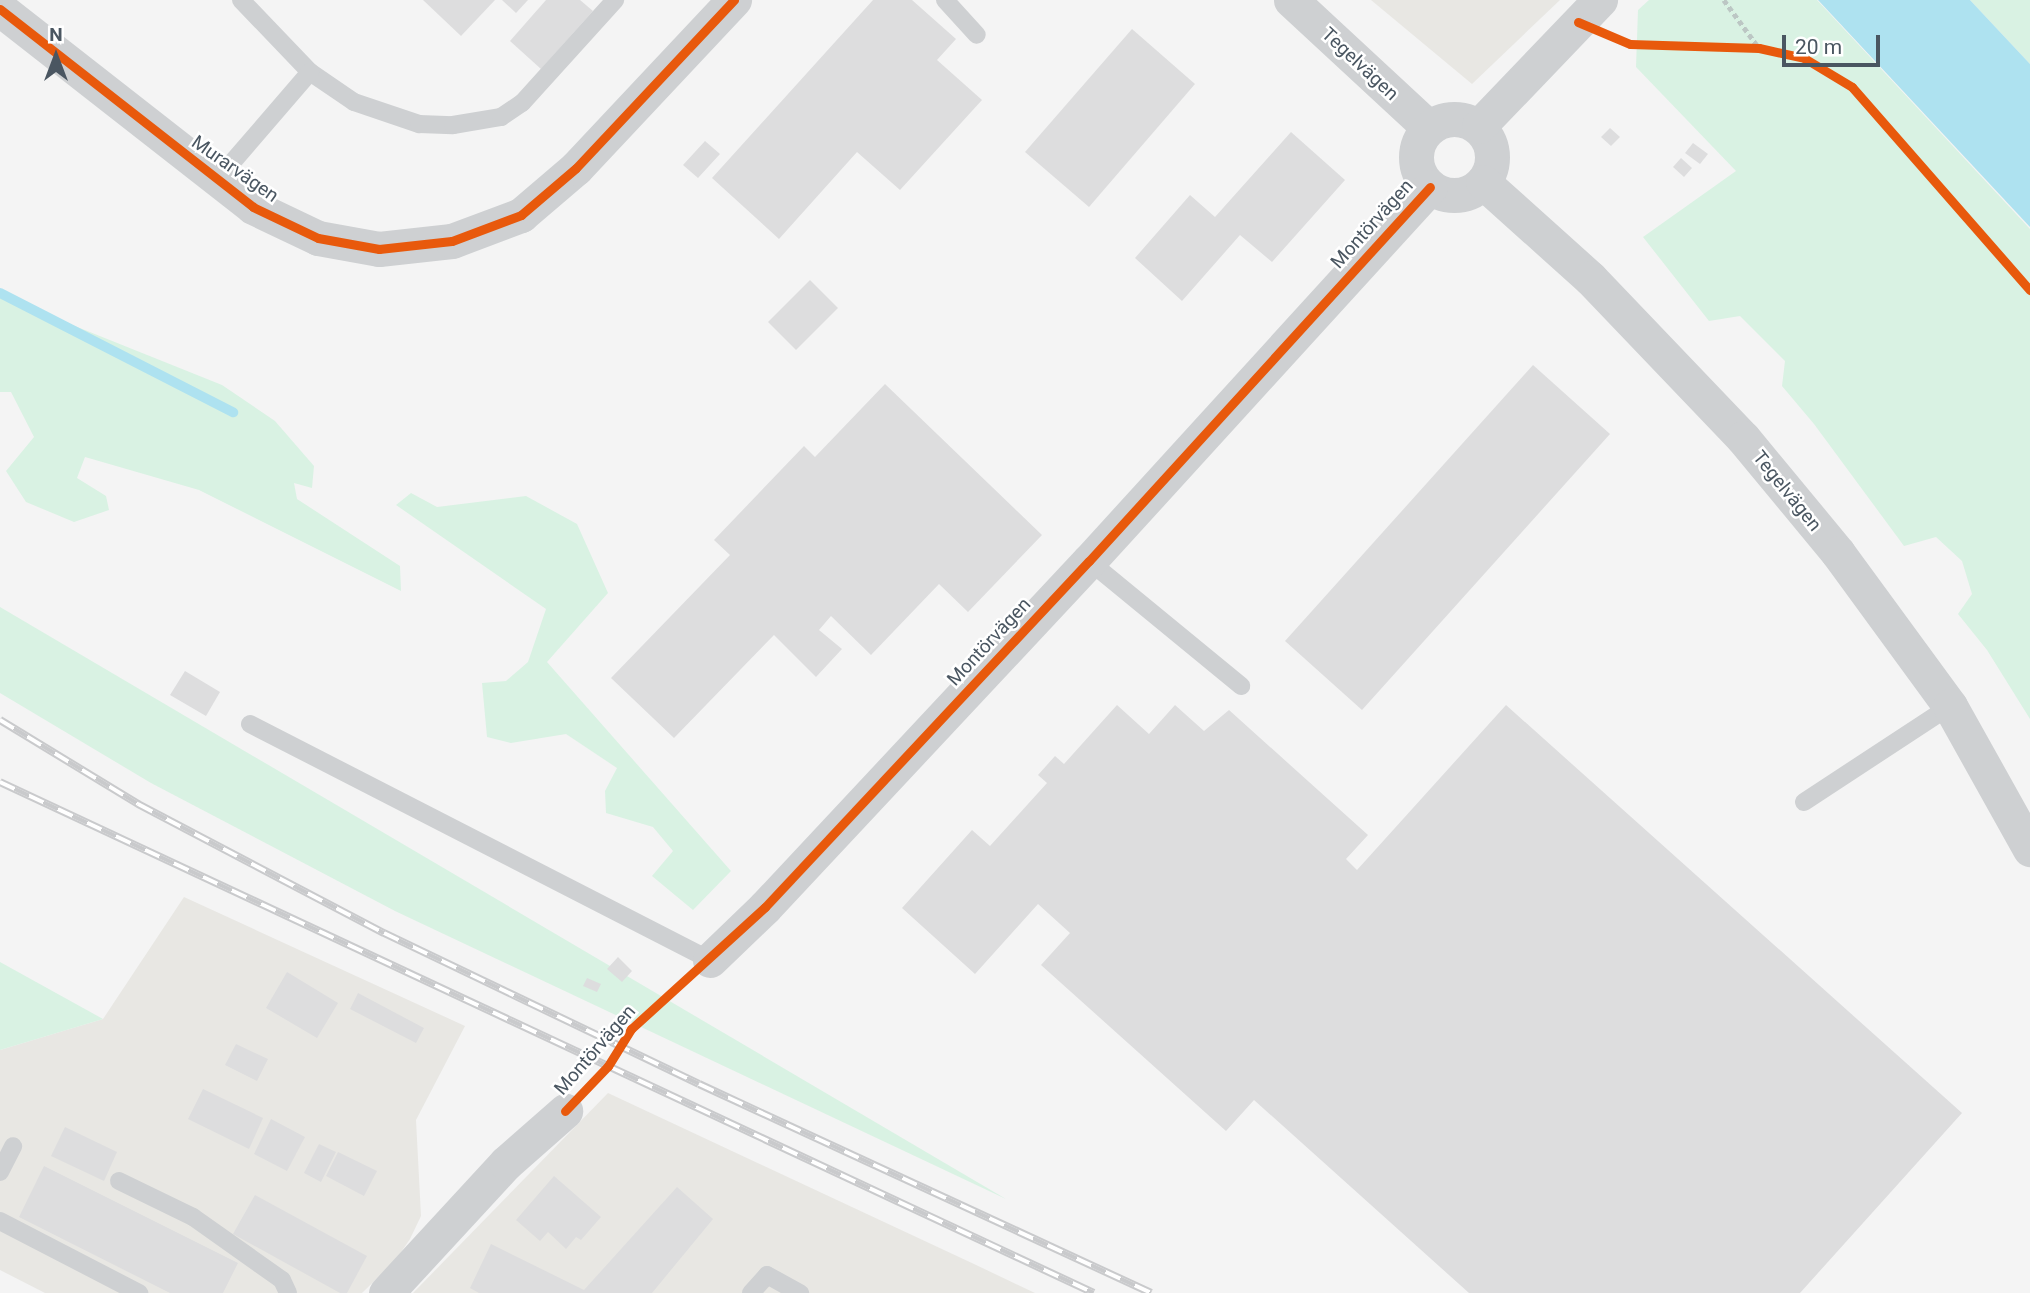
<!DOCTYPE html>
<html>
<head>
<meta charset="utf-8">
<style>
	body { margin:0 }
	#map { position:relative; width:2030px; height:1293px; overflow:hidden; background:#f4f4f4; font-family:Roboto,sans-serif }
	div>[style] { position:absolute }
	[style*='--x'] { left:calc(var(--x)*1px); top:calc(var(--y)*1px); width:calc(var(--w)*1px); rotate:calc(var(--a)*1deg) }
	.commercial>* { inset:0; background:#e8e7e3 }
	.green>* { inset:0; background:#d9f2e3 }
	.water>* { inset:0; background:#aee2f0 }
	.stream>* { height:10px; margin:-5px; padding:0 5px; transform-origin:5px; border-radius:5px; background:#aee2f0 }
	.building>* { inset:0; background:#ddddde }
	.path>* { height:4.5px; margin-top:-2.25px; transform-origin:0; background:repeating-linear-gradient(90deg,#bcc7c4 0 5px,transparent 0 8.5px) }
	.lane>* { height:18px; margin:-9px; padding:0 9px; transform-origin:9px; border-radius:9px; background:#ced0d2 }
	.street>* { height:35px; margin:-17.5px; padding:0 17.5px; transform-origin:17.5px; border-radius:17.5px; background:#ced0d2 }
	.street>.ring { margin:-17.5px; padding:0; box-sizing:content-box; background:none; border:35px solid #ced0d2; border-radius:50% }
	.rail>* { height:8px; margin-top:-4px; transform-origin:0; background:repeating-linear-gradient(90deg,#fff 0 16px,#c9cacc 0 32px); box-sizing:border-box; border-block:2px solid #c9cacc }
	.cycleway>* { height:9px; margin:-4.5px; padding:0 4.5px; transform-origin:4.5px; border-radius:4.5px; background:#e8590c }
	span { translate:-50% -50%; white-space:nowrap; text-align:center; line-height:1.15; -webkit-text-stroke:5px #fff; paint-order:stroke }
	.street-label { font-size:19px; color:#4a5661 }
	.north { position:absolute; left:21px; top:21px; width:70px; height:70px; -webkit-text-stroke:5px #fff; paint-order:stroke; rotate:0deg; font-size:19px; font-weight:700; line-height:28px; text-align:center; color:#4a5661 }
	.north::after { content:''; display:block; margin:auto; width:24px; height:32px; background:#4a5661; clip-path:polygon(50% 0,100% 100%,50% 72%,0 100%) }
	.scale { position:absolute; left:1782px; top:35px; width:98px; height:32px; box-sizing:border-box; border:4px solid #4a5661; border-top:0; padding-left:9px; font-size:21px; line-height:24px; white-space:nowrap; color:#4a5661; -webkit-text-stroke:5px #fff; paint-order:stroke }
</style>
</head>
<body>
<div id="map">
	<div class="commercial">
		<i style="clip-path:polygon(1371px 0,1560px 0,1472px 84px)"></i>
		<i style="clip-path:polygon(184px 897px,465px 1026px,416px 1120px,421px 1216px,410px 1239px,395px 1261px,362px 1293px,45px 1293px,0 1270px,0 1050px,103px 1019px)"></i>
		<i style="clip-path:polygon(608px 1093px,974px 1264px,1035px 1293px,413px 1293px)"></i>
	</div>
	<div class="green">
		<i style="clip-path:polygon(1649px 0,1817px 0,2030px 229px,2030px 719px,1987px 650px,1958px 614px,1972px 594px,1962px 561px,1936px 537px,1904px 546px,1814px 424px,1782px 386px,1785px 361px,1740px 316px,1709px 321px,1643px 237px,1736px 171px,1636px 67px,1638px 10px)"></i>
		<i style="clip-path:polygon(1970px 0,2030px 0,2030px 64px)"></i>
		<i style="clip-path:polygon(0 296px,222px 385px,275px 421px,314px 466px,312px 488px,294px 483px,297px 499px,400px 566px,401px 591px,199px 490px,85px 457px,77px 478px,106px 496px,109px 510px,74px 522px,26px 502px,6px 471px,34px 437px,11px 392px,0 392px)"></i>
		<i style="clip-path:polygon(411px 493px,437px 507px,526px 496px,577px 524px,608px 593px,547px 662px,731px 871px,693px 910px,652px 876px,673px 851px,653px 827px,606px 813px,605px 791px,617px 768px,566px 734px,511px 743px,487px 737px,482px 683px,506px 681px,528px 662px,546px 609px,396px 505px)"></i>
		<i style="clip-path:polygon(0 607px,1006px 1199px,395px 911px,151px 783px,0 693px)"></i>
		<i style="clip-path:polygon(0 962px,103px 1019px,0 1050px)"></i>
	</div>
	<div class="water">
		<i style="clip-path:polygon(1818px 0,1970px 0,2030px 64px,2030px 227px)"></i>
	</div>
	<div class="stream">
		<i style="--x:0;--y:293;--w:262;--a:27.1"></i>
	</div>
	<div class="building">
		<i style="clip-path:polygon(423px 0,495px 0,461px 36px)"></i>
		<i style="clip-path:polygon(502px 0,528px 0,516px 13px)"></i>
		<i style="clip-path:polygon(546px 0,580px 0,593px 11px,541px 69px,510px 41px)"></i>
		<i style="clip-path:polygon(873px 0,912px 0,956px 39px,937px 60px,982px 100px,900px 190px,857px 152px,779px 239px,712px 178px)"></i>
		<i style="clip-path:polygon(1132px 29px,1195px 84px,1089px 207px,1025px 152px)"></i>
		<i style="clip-path:polygon(1610px 128px,1620px 137px,1611px 146px,1601px 137px)"></i>
		<i style="clip-path:polygon(1291px 132px,1345px 180px,1272px 262px,1240px 235px,1182px 301px,1135px 258px,1190px 195px,1215px 217px)"></i>
		<i style="clip-path:polygon(705px 141px,720px 154px,698px 178px,683px 165px)"></i>
		<i style="clip-path:polygon(1693px 143px,1708px 154px,1700px 164px,1685px 153px)"></i>
		<i style="clip-path:polygon(1681px 158px,1692px 168px,1684px 177px,1673px 167px)"></i>
		<i style="clip-path:polygon(810px 280px,838px 308px,796px 350px,768px 322px)"></i>
		<i style="clip-path:polygon(1533px 365px,1610px 434px,1362px 710px,1285px 641px)"></i>
		<i style="clip-path:polygon(885px 384px,1042px 535px,968px 612px,939px 584px,871px 655px,831px 616px,819px 630px,842px 649px,816px 677px,774px 635px,674px 738px,611px 678px,730px 555px,714px 540px,804px 446px,815px 457px)"></i>
		<i style="clip-path:polygon(185px 671px,220px 692px,206px 716px,170px 695px)"></i>
		<i style="clip-path:polygon(1117px 705px,1149px 734px,1175px 705px,1204px 731px,1229px 710px,1368px 835px,1346px 859px,1357px 870px,1506px 705px,1962px 1113px,1800px 1293px,1469px 1293px,1254px 1100px,1226px 1131px,1041px 965px,1070px 933px,1038px 904px,975px 974px,902px 908px,972px 830px,990px 846px,1047px 783px,1038px 775px,1055px 756px,1064px 764px)"></i>
		<i style="clip-path:polygon(618px 957px,632px 971px,622px 982px,607px 969px)"></i>
		<i style="clip-path:polygon(287px 972px,338px 1003px,317px 1038px,266px 1008px)"></i>
		<i style="clip-path:polygon(587px 978px,601px 984px,597px 992px,583px 986px)"></i>
		<i style="clip-path:polygon(358px 993px,424px 1028px,416px 1043px,350px 1009px)"></i>
		<i style="clip-path:polygon(236px 1044px,268px 1059px,257px 1081px,225px 1065px)"></i>
		<i style="clip-path:polygon(203px 1089px,263px 1118px,249px 1149px,188px 1119px)"></i>
		<i style="clip-path:polygon(271px 1119px,305px 1137px,287px 1171px,254px 1154px)"></i>
		<i style="clip-path:polygon(65px 1127px,117px 1152px,104px 1181px,51px 1156px)"></i>
		<i style="clip-path:polygon(319px 1144px,336px 1152px,321px 1182px,304px 1173px)"></i>
		<i style="clip-path:polygon(338px 1152px,377px 1171px,364px 1196px,326px 1176px)"></i>
		<i style="clip-path:polygon(44px 1166px,238px 1263px,223px 1293px,170px 1293px,19px 1217px)"></i>
		<i style="clip-path:polygon(554px 1176px,601px 1217px,581px 1240px,576px 1237px,566px 1249px,548px 1232px,540px 1241px,516px 1220px)"></i>
		<i style="clip-path:polygon(677px 1187px,713px 1219px,652px 1293px,479px 1293px,470px 1288px,491px 1244px,584px 1290px)"></i>
		<i style="clip-path:polygon(255px 1195px,367px 1256px,347px 1293px,340px 1293px,233px 1234px)"></i>
	</div>
	<div class="path">
		<i style="--x:1724;--y:0;--w:59;--a:53.9"></i>
	</div>
	<div class="lane">
		<i style="--x:241;--y:0;--w:100;--a:46.2"></i>
		<i style="--x:310;--y:72;--w:53;--a:34.3"></i>
		<i style="--x:354;--y:102;--w:69;--a:18.7"></i>
		<i style="--x:419;--y:124;--w:34;--a:2"></i>
		<i style="--x:453;--y:125;--w:49;--a:-9.5"></i>
		<i style="--x:501;--y:117;--w:25;--a:-34"></i>
		<i style="--x:522;--y:103;--w:139;--a:-47.9"></i>
		<i style="--x:945;--y:0;--w:47;--a:47.6"></i>
		<i style="--x:216;--y:181;--w:144;--a:-49.2"></i>
		<i style="--x:1089;--y:561;--w:197;--a:39.4"></i>
		<i style="--x:250;--y:724;--w:517;--a:27.16"></i>
		<i style="--x:1804;--y:802;--w:175;--a:-33.3"></i>
		<i style="--x:0;--y:1172;--w:29;--a:-63"></i>
		<i style="--x:119;--y:1181;--w:82;--a:25.9"></i>
		<i style="--x:193;--y:1217;--w:109;--a:35.3"></i>
		<i style="--x:282;--y:1280;--w:14;--a:65"></i>
		<i style="--x:0;--y:1221;--w:157;--a:27.4"></i>
		<i style="--x:751;--y:1293;--w:24;--a:-48"></i>
		<i style="--x:767;--y:1275;--w:38;--a:29"></i>
	</div>
	<div class="street">
		<i style="--x:1291;--y:0;--w:188;--a:42.8"></i>
		<i style="--x:0;--y:9;--w:321;--a:38"></i>
		<i style="--x:253;--y:207;--w:72;--a:25.5"></i>
		<i style="--x:318;--y:238;--w:62;--a:10.2"></i>
		<i style="--x:379;--y:249;--w:73;--a:-6.3"></i>
		<i style="--x:452;--y:241;--w:74;--a:-20.6"></i>
		<i style="--x:521;--y:215;--w:72;--a:-40.5"></i>
		<i style="--x:576;--y:168;--w:231;--a:-46.8"></i>
		<i class="ring" style="left:1416px;top:119px;width:41px;height:41px"></i>
		<i style="--x:1479;--y:126;--w:175;--a:-46.2"></i>
		<i style="--x:1483;--y:182;--w:144;--a:41.9"></i>
		<i style="--x:1590;--y:278;--w:221;--a:46.3"></i>
		<i style="--x:1743;--y:438;--w:149;--a:50.4"></i>
		<i style="--x:1838;--y:553;--w:190;--a:53.8"></i>
		<i style="--x:1950;--y:706;--w:164;--a:60.8"></i>
		<i style="--x:710;--y:960;--w:76;--a:-43.9"></i>
		<i style="--x:765;--y:907;--w:474;--a:-46.9"></i>
		<i style="--x:1089;--y:561;--w:506;--a:-47.64"></i>
		<i style="--x:386;--y:1293;--w:177;--a:-47.3"></i>
		<i style="--x:506;--y:1163;--w:79;--a:-41.4"></i>
	</div>
	<div class="rail">
		<i style="--x:0;--y:720;--w:162;--a:31.3"></i>
		<i style="--x:138;--y:804;--w:278;--a:27.7"></i>
		<i style="--x:384;--y:933;--w:349;--a:25.6"></i>
		<i style="--x:699;--y:1084;--w:498;--a:24.8"></i>
		<i style="--x:0;--y:782;--w:1207;--a:25.04"></i>
	</div>
	<div class="cycleway">
		<i style="--x:0;--y:9;--w:321;--a:38"></i>
		<i style="--x:253;--y:207;--w:72;--a:25.5"></i>
		<i style="--x:318;--y:238;--w:62;--a:10.2"></i>
		<i style="--x:379;--y:249;--w:73;--a:-6.3"></i>
		<i style="--x:452;--y:241;--w:74;--a:-20.6"></i>
		<i style="--x:521;--y:215;--w:72;--a:-40.5"></i>
		<i style="--x:576;--y:168;--w:231;--a:-46.8"></i>
		<i style="--x:1578;--y:22;--w:56;--a:22.9"></i>
		<i style="--x:1630;--y:44;--w:129;--a:1.8"></i>
		<i style="--x:1759;--y:48;--w:46;--a:12.5"></i>
		<i style="--x:1804;--y:58;--w:56;--a:31.1"></i>
		<i style="--x:1852;--y:87;--w:270;--a:48.8"></i>
		<i style="--x:565;--y:1111;--w:62;--a:-46.3"></i>
		<i style="--x:608;--y:1066;--w:44;--a:-58.1"></i>
		<i style="--x:631;--y:1029;--w:181;--a:-42.3"></i>
		<i style="--x:765;--y:907;--w:474;--a:-46.9"></i>
		<i style="--x:1089;--y:561;--w:506;--a:-47.64"></i>
	</div>
	<div class="street-label">
		<span style="left:1360px;top:64px;rotate:43deg">Tegelvägen</span>
		<span style="left:235px;top:169px;rotate:35deg">Murarvägen</span>
		<span style="left:1372px;top:224px;rotate:-48deg">Montörvägen</span>
		<span style="left:1787px;top:491px;rotate:51deg">Tegelvägen</span>
		<span style="left:989px;top:642px;rotate:-47deg">Montörvägen</span>
		<span style="left:595px;top:1050px;rotate:-49deg">Montörvägen</span>
	</div>
	<div class="north">N</div>
	<div class="scale">20 m</div>
</div>
</body>
</html>
